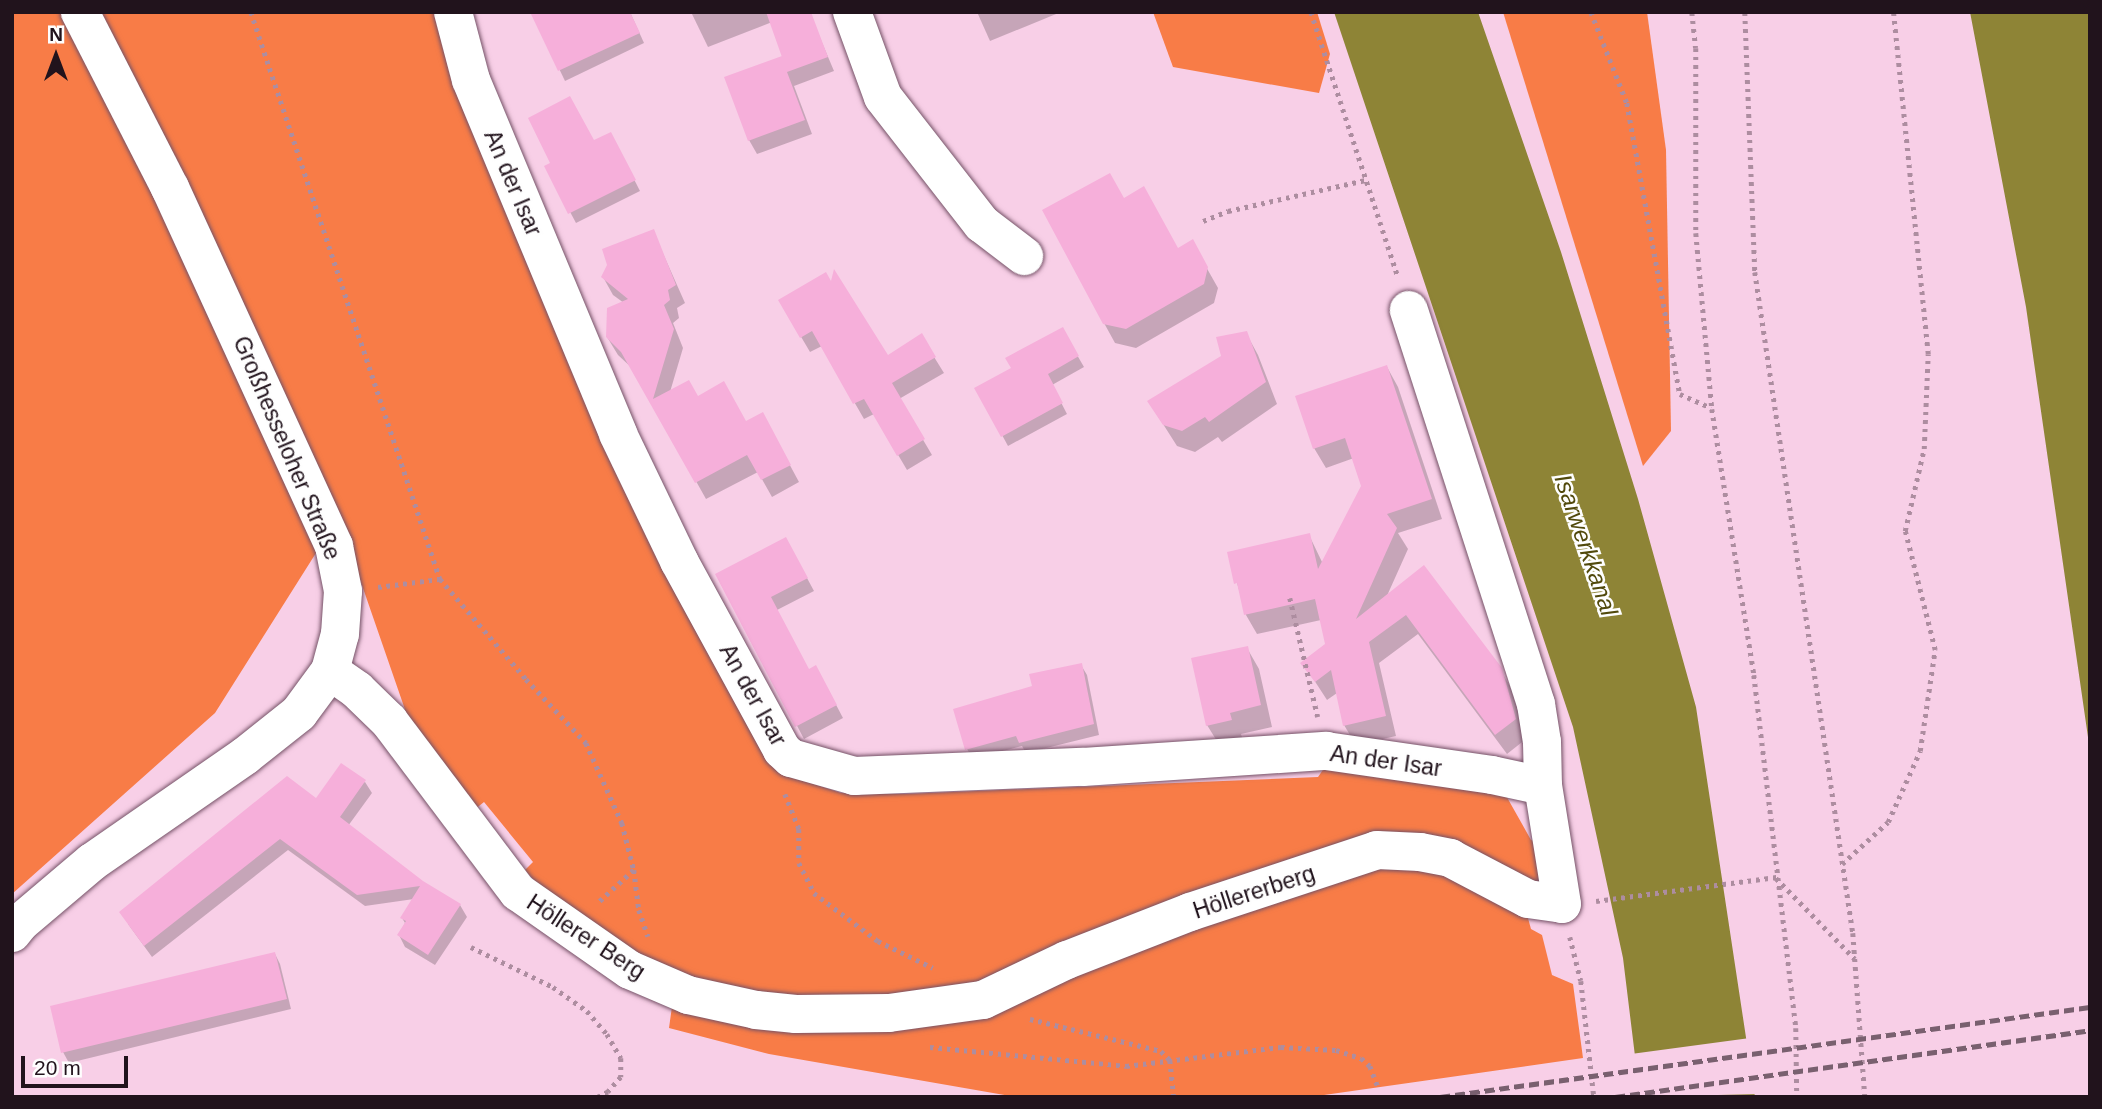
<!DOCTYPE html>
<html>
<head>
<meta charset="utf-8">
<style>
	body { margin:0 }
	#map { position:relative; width:2102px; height:1109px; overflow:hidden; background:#f8cfe7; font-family:Arial,sans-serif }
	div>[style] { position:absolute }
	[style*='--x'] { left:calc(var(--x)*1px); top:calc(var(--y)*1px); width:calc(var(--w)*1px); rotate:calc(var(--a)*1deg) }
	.forest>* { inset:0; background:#f87c47 }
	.water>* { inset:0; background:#8e8436 }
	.pier>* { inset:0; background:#f8cfe7 }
	.shadow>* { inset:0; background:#0003 }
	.building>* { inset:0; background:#f6afda }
	.path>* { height:4.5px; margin-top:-2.25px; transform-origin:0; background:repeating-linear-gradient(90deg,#ad8da0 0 3.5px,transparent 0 8.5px) }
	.roads { filter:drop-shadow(0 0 2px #755267) drop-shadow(0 0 2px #755267) }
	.street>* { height:38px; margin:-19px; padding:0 19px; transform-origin:19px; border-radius:19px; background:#fff }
	.rail>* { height:5px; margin-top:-2.5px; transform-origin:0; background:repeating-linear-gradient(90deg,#79606f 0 10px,transparent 0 15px) }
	span { translate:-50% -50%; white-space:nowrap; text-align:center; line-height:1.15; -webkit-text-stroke:5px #fefefe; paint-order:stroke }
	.street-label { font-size:23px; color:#21131c }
	.water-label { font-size:24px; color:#51490b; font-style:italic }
	.frame { position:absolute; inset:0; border:14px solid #21131c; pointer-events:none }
	.north { position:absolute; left:21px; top:21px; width:70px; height:70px; -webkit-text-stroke:5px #fefefe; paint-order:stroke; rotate:0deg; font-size:19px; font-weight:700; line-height:28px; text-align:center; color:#21131c }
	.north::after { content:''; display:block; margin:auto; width:24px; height:32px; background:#21131c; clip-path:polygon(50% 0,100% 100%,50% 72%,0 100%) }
	.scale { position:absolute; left:21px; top:1056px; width:107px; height:32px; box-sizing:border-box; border:4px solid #21131c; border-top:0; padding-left:9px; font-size:21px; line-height:24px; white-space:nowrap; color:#21131c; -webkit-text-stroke:5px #fefefe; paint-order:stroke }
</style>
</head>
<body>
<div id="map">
	<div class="forest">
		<i style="clip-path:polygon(12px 12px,433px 12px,793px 777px,841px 793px,905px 794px,1318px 777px,1327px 764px,1504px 792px,1531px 840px,1540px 843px,1543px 879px,1523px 900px,1531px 929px,1542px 935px,1552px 975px,1573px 984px,1583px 1058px,1310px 1097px,1016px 1097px,769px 1054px,669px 1028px,676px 978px,547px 895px,525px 870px,533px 862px,484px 802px,474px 810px,410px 724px,346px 539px,316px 553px,215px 713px,12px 894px)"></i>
		<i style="clip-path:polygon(1153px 12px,1317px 12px,1330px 54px,1319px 93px,1173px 67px)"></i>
		<i style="clip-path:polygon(1503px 12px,1647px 12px,1666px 150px,1671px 431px,1643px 466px)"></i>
	</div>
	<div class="water">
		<i style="clip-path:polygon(1334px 12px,1478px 12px,1561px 252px,1638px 499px,1696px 707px,1755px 1097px,1640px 1097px,1623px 958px,1573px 727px)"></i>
		<i style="clip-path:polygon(1970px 12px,2090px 12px,2090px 751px,2026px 307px)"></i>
	</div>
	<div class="pier">
		<i style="clip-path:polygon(1750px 1038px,1759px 1094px,1636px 1097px,1631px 1054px)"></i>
	</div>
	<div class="shadow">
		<i style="clip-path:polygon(532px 12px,630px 12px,644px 43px,565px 81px)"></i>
		<i style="clip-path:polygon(691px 12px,777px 12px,780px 19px,708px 47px)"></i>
		<i style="clip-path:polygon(977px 12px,1061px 12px,990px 41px)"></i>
		<i style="clip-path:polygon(815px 26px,834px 71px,794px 86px,812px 134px,757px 154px,749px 140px,781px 58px)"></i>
		<i style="clip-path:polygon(593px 143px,616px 144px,640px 191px,576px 223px,546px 167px)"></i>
		<i style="clip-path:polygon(1123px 200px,1178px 250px,1192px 242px,1218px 288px,1214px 303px,1136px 348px,1115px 343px,1104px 323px)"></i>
		<i style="clip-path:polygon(653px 231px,685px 303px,677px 308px,679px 318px,673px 323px,683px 348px,670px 392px,698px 398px,745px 424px,772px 432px,799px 482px,772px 497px,758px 472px,706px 499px,633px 369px,618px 355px,607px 337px,624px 303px,613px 295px,603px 277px)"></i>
		<i style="clip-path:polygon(780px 301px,887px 358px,921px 336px,944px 373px,899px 399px,932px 455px,907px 470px,874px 414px,864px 419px,822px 346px,810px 352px)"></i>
		<i style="clip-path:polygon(1062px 329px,1084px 367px,1052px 385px,1067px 414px,1008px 446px,977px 389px,1013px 369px)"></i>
		<i style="clip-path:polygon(1246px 333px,1258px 355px,1277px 404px,1222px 442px,1218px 437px,1195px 452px,1177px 446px,1149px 402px,1223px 357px)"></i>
		<i style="clip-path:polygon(1387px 367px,1398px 387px,1442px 519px,1398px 533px,1408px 549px,1386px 598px,1500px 669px,1512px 690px,1526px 739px,1507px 754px,1418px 634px,1379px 663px,1396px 736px,1356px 745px,1344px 725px,1337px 693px,1327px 700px,1303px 663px,1327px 644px,1321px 620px,1257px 634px,1246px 615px,1229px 554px,1309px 535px,1323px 564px,1363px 486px,1354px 458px,1326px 468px,1314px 448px)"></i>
		<i style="clip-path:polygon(793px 552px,814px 591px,777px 610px,809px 671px,823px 680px,843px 718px,804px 739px,718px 575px)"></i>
		<i style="clip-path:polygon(1247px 648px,1259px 669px,1272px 727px,1241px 734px,1243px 741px,1220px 746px,1207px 725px)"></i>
		<i style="clip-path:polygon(1081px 665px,1087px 675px,1099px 735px,1026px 753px,1022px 746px,973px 759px,967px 749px,1035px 687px)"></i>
		<i style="clip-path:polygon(365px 782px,372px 793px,348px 826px,422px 883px,460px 905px,467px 917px,435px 965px,405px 947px,399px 935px,405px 923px,402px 918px,414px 899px,365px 906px,288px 850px,152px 957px,128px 924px,316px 801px)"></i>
		<i style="clip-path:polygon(275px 954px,280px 964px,291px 1009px,69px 1063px,63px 1052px)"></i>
	</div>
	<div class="building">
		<i style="clip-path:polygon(530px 12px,630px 12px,640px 33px,558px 71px)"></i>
		<i style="clip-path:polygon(766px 12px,811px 12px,828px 57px,787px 72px,805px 120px,748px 141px,724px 77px,782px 56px,783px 60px)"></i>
		<i style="clip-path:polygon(570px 96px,594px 140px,611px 132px,636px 180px,568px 214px,544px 166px,550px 163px,528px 118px)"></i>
		<i style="clip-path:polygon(1110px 173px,1124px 198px,1144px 186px,1178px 248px,1193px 239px,1208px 267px,1204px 284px,1126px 329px,1103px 324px,1042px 210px)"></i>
		<i style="clip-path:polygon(654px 229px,676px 285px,668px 290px,670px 300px,664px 305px,674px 329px,653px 399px,689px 380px,698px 396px,724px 381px,746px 421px,763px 412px,791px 465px,761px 480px,747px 455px,695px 483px,621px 352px,606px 337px,607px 308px,628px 299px,601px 277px,607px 265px,602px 249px)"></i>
		<i style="clip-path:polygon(834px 269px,888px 355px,922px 333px,936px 357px,892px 383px,925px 439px,897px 456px,864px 399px,853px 404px,812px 331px,800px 338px,778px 300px,826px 272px,831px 281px)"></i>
		<i style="clip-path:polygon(1063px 327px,1079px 356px,1048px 374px,1063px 403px,1001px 437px,974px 388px,1011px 368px,1005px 358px)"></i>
		<i style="clip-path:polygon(1247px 331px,1266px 382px,1209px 422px,1205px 417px,1182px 431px,1163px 425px,1147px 401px,1221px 356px,1216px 337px)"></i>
		<i style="clip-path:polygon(1387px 365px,1432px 499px,1387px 514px,1397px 528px,1356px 619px,1424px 565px,1502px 668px,1516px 719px,1495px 735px,1406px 615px,1369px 642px,1386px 716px,1343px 726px,1331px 670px,1315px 682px,1300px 663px,1325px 644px,1315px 599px,1244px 615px,1237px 583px,1234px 584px,1227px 552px,1310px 533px,1318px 569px,1361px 486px,1345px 438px,1313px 449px,1295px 396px)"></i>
		<i style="clip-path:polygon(786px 537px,808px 578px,771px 597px,809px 669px,816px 665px,837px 705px,795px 727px,715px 574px)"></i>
		<i style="clip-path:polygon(1248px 646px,1261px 705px,1230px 713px,1232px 720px,1206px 726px,1191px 658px)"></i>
		<i style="clip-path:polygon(1082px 663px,1094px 724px,1019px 743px,1016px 736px,965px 750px,953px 709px,1032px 686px,1029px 674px)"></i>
		<i style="clip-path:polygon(341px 763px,366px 780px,340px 817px,423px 881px,461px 904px,428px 955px,397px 935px,406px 921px,400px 918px,420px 886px,357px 895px,280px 839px,144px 946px,119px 912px,287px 776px,316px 798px)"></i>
		<i style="clip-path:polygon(275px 952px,287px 999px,61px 1053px,50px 1006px)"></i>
	</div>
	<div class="path">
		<i style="--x:251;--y:12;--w:598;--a:71.57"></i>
		<i style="--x:440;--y:579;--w:132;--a:49.3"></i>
		<i style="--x:526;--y:679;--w:88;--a:46.8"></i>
		<i style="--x:586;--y:743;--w:88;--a:65.8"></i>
		<i style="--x:622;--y:823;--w:49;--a:75.7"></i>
		<i style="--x:634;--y:870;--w:50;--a:137.4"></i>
		<i style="--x:1311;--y:12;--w:279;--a:71.8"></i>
		<i style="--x:1591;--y:12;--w:98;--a:68.4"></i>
		<i style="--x:1627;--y:103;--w:296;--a:79.7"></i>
		<i style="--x:1680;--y:394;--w:34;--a:24"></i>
		<i style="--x:1692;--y:12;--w:36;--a:84"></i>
		<i style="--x:1696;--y:48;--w:185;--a:90"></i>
		<i style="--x:1696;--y:233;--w:177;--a:84.8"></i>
		<i style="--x:1712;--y:409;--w:269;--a:81"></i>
		<i style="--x:1754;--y:675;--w:355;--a:83.2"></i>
		<i style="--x:1796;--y:1028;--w:69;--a:89.2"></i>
		<i style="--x:1745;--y:12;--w:260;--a:87.8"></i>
		<i style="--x:1755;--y:272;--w:668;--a:81.57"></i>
		<i style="--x:1853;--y:933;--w:164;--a:85.8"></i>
		<i style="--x:1203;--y:221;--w:27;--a:-22"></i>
		<i style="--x:1228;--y:211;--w:141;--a:-12.7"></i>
		<i style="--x:378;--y:587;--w:63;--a:-7.4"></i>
		<i style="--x:1290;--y:598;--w:122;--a:76.8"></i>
		<i style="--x:785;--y:794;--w:38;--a:68"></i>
		<i style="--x:799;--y:829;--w:34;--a:90"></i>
		<i style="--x:799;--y:863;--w:34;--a:63"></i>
		<i style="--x:814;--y:893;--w:80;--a:36.9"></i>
		<i style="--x:878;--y:941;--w:61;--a:26.1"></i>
		<i style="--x:1842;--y:864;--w:62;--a:-42.4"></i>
		<i style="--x:1888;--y:822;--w:78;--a:-65.7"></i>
		<i style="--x:1920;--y:751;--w:102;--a:-81.6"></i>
		<i style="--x:1935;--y:650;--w:123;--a:-104.1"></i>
		<i style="--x:1905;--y:531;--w:84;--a:-77"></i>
		<i style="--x:1924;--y:449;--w:95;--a:-87.6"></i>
		<i style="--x:1928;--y:354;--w:344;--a:-95.8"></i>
		<i style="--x:634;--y:870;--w:40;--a:82.9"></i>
		<i style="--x:639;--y:910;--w:28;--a:71"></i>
		<i style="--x:1776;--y:878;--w:113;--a:45.7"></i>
		<i style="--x:1596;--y:901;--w:182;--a:-7.6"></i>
		<i style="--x:1570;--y:937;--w:45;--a:76"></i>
		<i style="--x:1581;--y:981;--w:117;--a:83.6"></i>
		<i style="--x:471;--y:947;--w:91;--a:26"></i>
		<i style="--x:553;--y:987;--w:42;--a:35.2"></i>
		<i style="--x:587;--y:1011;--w:30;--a:49"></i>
		<i style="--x:607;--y:1034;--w:28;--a:60"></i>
		<i style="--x:621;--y:1058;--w:19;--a:90"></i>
		<i style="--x:621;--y:1077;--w:20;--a:131"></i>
		<i style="--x:608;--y:1092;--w:11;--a:153"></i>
		<i style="--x:1030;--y:1019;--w:135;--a:13.7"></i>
		<i style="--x:1161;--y:1051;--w:13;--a:45"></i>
		<i style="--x:1170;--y:1060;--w:37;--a:84"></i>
		<i style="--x:930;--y:1047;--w:197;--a:5.5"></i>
		<i style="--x:1126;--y:1066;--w:156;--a:-7"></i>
		<i style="--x:1281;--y:1047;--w:55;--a:3.1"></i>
		<i style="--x:1336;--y:1050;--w:26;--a:18"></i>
		<i style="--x:1361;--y:1058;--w:12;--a:42"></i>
		<i style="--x:1370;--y:1066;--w:25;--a:69"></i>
	</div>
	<div class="roads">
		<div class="street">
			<i style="--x:453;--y:12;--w:70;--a:75.2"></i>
			<i style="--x:471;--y:80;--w:383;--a:67.4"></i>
			<i style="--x:618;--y:434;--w:141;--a:64.3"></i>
			<i style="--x:679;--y:561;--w:215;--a:61.4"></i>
			<i style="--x:782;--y:750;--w:12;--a:42"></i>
			<i style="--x:791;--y:758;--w:66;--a:15.9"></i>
			<i style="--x:854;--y:776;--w:229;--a:-2.3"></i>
			<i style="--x:1083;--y:767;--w:244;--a:-3.8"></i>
			<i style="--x:1326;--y:751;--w:168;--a:8.2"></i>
			<i style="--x:1492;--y:775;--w:52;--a:12.2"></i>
			<i style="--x:852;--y:12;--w:90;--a:70"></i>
			<i style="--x:883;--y:97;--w:161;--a:52.1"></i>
			<i style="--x:982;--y:224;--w:53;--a:37.3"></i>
			<i style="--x:330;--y:671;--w:33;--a:35"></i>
			<i style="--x:357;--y:690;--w:45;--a:44.1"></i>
			<i style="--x:389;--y:721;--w:214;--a:53"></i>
			<i style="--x:518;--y:892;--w:136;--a:34.9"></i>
			<i style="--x:630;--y:970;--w:63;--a:23.3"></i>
			<i style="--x:688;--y:995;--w:70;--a:12.4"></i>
			<i style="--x:756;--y:1010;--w:40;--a:5.7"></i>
			<i style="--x:796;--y:1014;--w:93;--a:-0.6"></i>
			<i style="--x:889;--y:1013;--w:95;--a:-7.9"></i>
			<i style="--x:983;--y:1000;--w:93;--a:-25.5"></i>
			<i style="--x:1067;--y:960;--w:132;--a:-21.3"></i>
			<i style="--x:1190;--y:912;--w:197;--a:-18.3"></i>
			<i style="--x:1377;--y:850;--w:43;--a:2.7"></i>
			<i style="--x:1420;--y:852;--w:31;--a:11"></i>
			<i style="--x:1450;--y:858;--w:88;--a:27.7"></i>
			<i style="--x:1528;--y:899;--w:34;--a:8"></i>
			<i style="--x:1562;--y:904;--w:120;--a:-99.1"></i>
			<i style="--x:1543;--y:786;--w:44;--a:-91.3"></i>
			<i style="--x:1542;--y:742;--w:38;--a:-99"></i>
			<i style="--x:1536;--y:704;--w:414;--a:-107.9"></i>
			<i style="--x:12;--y:933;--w:13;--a:-51"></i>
			<i style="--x:20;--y:923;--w:94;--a:-40.3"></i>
			<i style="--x:92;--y:862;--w:186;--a:-34.7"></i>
			<i style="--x:245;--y:756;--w:69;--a:-38.5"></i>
			<i style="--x:299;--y:713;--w:52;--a:-53.6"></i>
			<i style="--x:330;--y:671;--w:38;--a:-75"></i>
			<i style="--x:340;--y:634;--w:43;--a:-86"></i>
			<i style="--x:343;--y:591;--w:46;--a:-101.3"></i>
			<i style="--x:334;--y:546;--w:394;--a:-114.6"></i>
			<i style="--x:170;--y:188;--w:198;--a:-117.1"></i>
		</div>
	</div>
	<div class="rail">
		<i style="--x:1440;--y:1097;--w:656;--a:-7.88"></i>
		<i style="--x:1615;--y:1097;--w:480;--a:-8"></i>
	</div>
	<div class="street-label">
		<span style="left:513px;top:183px;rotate:67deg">An der Isar</span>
		<span style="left:287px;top:448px;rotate:67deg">Großhesseloher Straße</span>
		<span style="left:753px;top:695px;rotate:61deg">An der Isar</span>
		<span style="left:1386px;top:761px;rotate:8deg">An der Isar</span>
		<span style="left:1254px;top:892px;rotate:-18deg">Höllererberg</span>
		<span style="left:586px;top:937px;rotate:33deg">Höllerer Berg</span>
	</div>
	<div class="water-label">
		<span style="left:1586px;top:545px;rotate:71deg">Isarwerkkanal</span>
	</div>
	<div class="frame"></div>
	<div class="north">N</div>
	<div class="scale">20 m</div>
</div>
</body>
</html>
